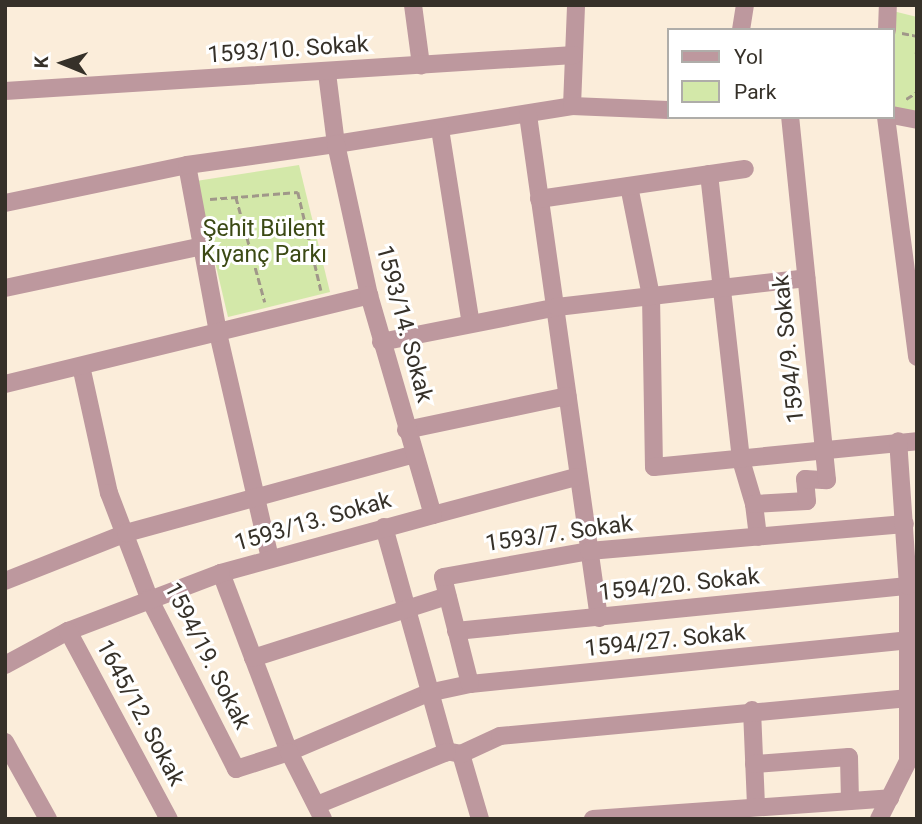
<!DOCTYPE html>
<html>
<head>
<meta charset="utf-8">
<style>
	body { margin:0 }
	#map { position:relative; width:922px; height:824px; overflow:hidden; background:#fbedda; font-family:Roboto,sans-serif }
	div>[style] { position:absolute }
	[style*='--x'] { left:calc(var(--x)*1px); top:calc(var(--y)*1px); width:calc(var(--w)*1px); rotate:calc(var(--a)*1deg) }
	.green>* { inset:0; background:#d3e8a9 }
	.path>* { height:2.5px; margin-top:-1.25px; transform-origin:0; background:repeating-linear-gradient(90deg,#a09789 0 7px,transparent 0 10.5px) }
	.minor>* { height:18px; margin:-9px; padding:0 9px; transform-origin:9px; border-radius:9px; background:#bd989e }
	.tertiary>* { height:18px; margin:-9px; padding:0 9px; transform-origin:9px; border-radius:9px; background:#bd989e }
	span { translate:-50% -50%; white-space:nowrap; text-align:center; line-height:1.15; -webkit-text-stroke:6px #fff; paint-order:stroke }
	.street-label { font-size:23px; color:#363129 }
	.park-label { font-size:23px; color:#3b4914 }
	.frame { position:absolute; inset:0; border:7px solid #363129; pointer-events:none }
	.legend { position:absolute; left:667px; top:28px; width:228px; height:91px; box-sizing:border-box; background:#fff; border:2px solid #afada9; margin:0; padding:9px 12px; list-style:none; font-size:21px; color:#363129 }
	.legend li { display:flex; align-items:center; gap:14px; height:35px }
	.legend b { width:35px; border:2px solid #afada9 }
	.north { position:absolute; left:28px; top:28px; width:70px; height:70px; -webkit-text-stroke:5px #fff; paint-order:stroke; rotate:272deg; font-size:19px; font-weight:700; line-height:28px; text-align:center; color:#363129 }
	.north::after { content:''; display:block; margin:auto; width:24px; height:32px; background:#363129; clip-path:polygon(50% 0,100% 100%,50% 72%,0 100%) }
</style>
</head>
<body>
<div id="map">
	<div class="green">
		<i style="clip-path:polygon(893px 11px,917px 17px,917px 115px,892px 111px)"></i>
		<i style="clip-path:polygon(299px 165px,330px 292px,228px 317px,196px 181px)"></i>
	</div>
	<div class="path">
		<i style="--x:902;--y:33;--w:15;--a:11"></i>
		<i style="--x:916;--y:54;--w:9;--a:-84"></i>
		<i style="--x:906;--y:99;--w:13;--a:-32"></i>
		<i style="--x:236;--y:197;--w:109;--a:74.6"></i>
		<i style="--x:210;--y:199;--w:88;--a:-4.5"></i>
		<i style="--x:298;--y:192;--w:101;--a:76.8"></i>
	</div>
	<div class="minor">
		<i style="--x:413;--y:5;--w:61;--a:82.4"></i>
		<i style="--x:741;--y:30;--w:25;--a:-81"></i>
		<i style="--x:887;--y:30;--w:25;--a:-88"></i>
		<i style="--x:327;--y:73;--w:72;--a:82.8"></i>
		<i style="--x:336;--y:144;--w:239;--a:-9.1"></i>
		<i style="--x:572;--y:106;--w:101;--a:-87.7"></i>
		<i style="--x:5;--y:91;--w:570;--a:-3.62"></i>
		<i style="--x:572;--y:106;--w:96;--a:2.4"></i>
		<i style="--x:528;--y:115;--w:508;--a:81.97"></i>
		<i style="--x:892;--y:115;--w:25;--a:11"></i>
		<i style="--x:886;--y:117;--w:242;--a:82.6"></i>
		<i style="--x:440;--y:129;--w:197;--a:81"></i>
		<i style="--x:187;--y:165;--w:171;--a:79.5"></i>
		<i style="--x:218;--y:333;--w:232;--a:77"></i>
		<i style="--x:709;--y:174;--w:288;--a:83.6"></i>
		<i style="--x:741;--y:460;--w:46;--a:73.5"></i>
		<i style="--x:754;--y:504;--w:33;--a:83"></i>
		<i style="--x:629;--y:186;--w:112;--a:78.7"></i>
		<i style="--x:651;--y:296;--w:171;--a:89"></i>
		<i style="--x:654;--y:467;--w:264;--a:-5.6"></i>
		<i style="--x:539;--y:199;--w:208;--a:-8.3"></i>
		<i style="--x:5;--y:288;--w:201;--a:-12"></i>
		<i style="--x:381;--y:342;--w:179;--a:-11.2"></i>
		<i style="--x:557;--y:307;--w:251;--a:-6.6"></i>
		<i style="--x:81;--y:366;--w:130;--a:77.6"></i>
		<i style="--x:109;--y:493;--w:112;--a:69.1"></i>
		<i style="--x:149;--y:598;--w:192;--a:63"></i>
		<i style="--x:236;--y:769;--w:56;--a:-17.8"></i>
		<i style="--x:289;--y:752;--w:151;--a:-23"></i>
		<i style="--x:428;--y:693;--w:43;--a:-12.1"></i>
		<i style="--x:470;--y:684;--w:440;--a:-5.7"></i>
		<i style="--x:5;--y:384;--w:375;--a:-13.7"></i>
		<i style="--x:406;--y:430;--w:165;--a:-11.9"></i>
		<i style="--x:754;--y:504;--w:53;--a:-3.2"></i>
		<i style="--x:807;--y:501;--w:22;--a:-95"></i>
		<i style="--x:805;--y:479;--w:22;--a:3"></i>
		<i style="--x:827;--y:480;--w:365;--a:-95.8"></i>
		<i style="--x:433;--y:515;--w:148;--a:-14.9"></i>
		<i style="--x:384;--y:527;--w:234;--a:74.4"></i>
		<i style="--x:221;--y:573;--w:191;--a:69.2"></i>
		<i style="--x:289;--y:752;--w:75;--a:63.1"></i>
		<i style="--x:5;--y:581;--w:130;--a:-21.6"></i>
		<i style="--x:126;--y:533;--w:299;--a:-15.3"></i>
		<i style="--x:456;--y:631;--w:454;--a:-5.7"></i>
		<i style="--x:253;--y:658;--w:204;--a:-17.7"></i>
		<i style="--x:5;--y:665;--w:72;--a:-28.4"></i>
		<i style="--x:470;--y:684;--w:110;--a:-104.2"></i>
		<i style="--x:443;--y:577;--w:148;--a:-10.1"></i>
		<i style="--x:589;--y:551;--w:317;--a:-4.9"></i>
		<i style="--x:752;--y:710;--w:97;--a:87.6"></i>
		<i style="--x:5;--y:742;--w:88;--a:60.8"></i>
		<i style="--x:451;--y:752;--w:10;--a:11"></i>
		<i style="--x:461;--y:754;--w:68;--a:73.7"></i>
		<i style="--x:461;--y:754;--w:43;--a:-24.8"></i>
		<i style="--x:500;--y:736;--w:408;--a:-5.3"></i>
		<i style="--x:754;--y:764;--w:95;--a:-4.2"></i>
		<i style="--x:849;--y:757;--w:44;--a:88.7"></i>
		<i style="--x:317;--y:805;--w:140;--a:-22.2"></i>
		<i style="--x:593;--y:819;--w:298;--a:-4"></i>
		<i style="--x:879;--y:819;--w:65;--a:-63.4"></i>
		<i style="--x:908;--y:761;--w:175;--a:-90"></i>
		<i style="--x:908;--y:586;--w:145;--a:-93.9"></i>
	</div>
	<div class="tertiary">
		<i style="--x:5;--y:203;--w:186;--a:-11.8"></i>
		<i style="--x:187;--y:165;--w:150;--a:-8"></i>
		<i style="--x:336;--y:144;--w:155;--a:77.7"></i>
		<i style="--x:369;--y:295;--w:229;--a:73.8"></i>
		<i style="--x:433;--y:515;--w:220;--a:164.7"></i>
		<i style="--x:221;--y:573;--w:164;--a:159.2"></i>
		<i style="--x:68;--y:631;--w:213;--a:61.8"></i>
	</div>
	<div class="street-label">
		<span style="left:288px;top:50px;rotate:-4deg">1593/10. Sokak</span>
		<span style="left:404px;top:324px;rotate:75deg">1593/14. Sokak</span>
		<span style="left:789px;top:349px;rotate:-96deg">1594/9. Sokak</span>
		<span style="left:313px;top:522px;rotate:-16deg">1593/13. Sokak</span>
		<span style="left:559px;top:534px;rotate:-8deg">1593/7. Sokak</span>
		<span style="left:679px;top:585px;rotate:-6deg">1594/20. Sokak</span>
		<span style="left:665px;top:641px;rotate:-6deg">1594/27. Sokak</span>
		<span style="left:207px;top:656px;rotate:63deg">1594/19. Sokak</span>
		<span style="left:140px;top:713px;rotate:62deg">1645/12. Sokak</span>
	</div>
	<div class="park-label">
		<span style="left:264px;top:242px">Şehit Bülent<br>Kıyanç Parkı</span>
	</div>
	<div class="frame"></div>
	<ul class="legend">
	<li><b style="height:9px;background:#bd989e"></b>Yol</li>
	<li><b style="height:19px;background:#d3e8a9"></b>Park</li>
	</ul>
	<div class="north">K</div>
</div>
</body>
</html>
